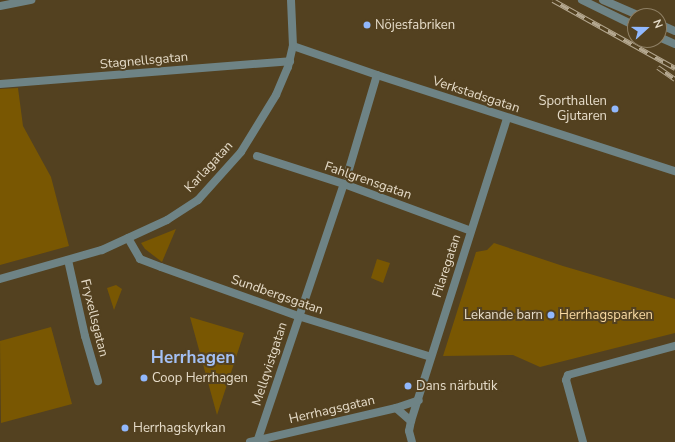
<!DOCTYPE html>
<html>
<head>
<meta charset="utf-8">
<style>
	body { margin:0 }
	#map { position:relative; width:675px; height:442px; overflow:hidden; background:#534120; font-family:"Nunito Sans",sans-serif }
	div>[style] { position:absolute }
	[style*='--x'] { left:calc(var(--x)*1px); top:calc(var(--y)*1px); width:calc(var(--w)*1px); rotate:calc(var(--a)*1deg) }
	.green>* { inset:0; background:#795702 }
	.minor>* { height:8px; margin:-4px; padding:0 4px; transform-origin:4px; border-radius:4px; background:#6e8385 }
	.tertiary>* { height:8px; margin:-4px; padding:0 4px; transform-origin:4px; border-radius:4px; background:#6e8385 }
	.rail>* { height:4.5px; margin-top:-2.25px; transform-origin:0; background:repeating-linear-gradient(90deg,#534120 0 9px,#b4a78f 0 18px); box-sizing:border-box; border-block:1px solid #b4a78f }
	.dots>* { width:11px; height:11px; translate:-50% -50%; box-sizing:border-box; border:2px solid #534120; border-radius:50% }
	span { translate:-50% -50%; white-space:nowrap; text-align:center; line-height:1.15; -webkit-text-stroke:4px #534120; paint-order:stroke }
	.poi-label { font-size:13px; color:#e6dcc9 }
	.left { translate:0 -50%; text-align:left }
	.right { translate:-100% -50%; text-align:right }
	.street-label { font-size:13px; color:#e6dcc9 }
	.park-label { font-size:13px; color:#f9daa3 }
	.district-label { font-size:17px; color:#a4c0f4; font-weight:700 }
	.north { position:absolute; left:627px; top:8px; width:40px; height:40px; box-sizing:border-box; background:#534120; border:1px solid #8e7f64; border-radius:50%; rotate:69deg; font-size:11px; font-weight:700; line-height:16px; text-align:center; color:#e6dcc9 }
	.north::after { content:''; display:block; margin:auto; width:14px; height:18px; background:#91b8fd; clip-path:polygon(50% 0,100% 100%,50% 72%,0 100%) }
</style>
</head>
<body>
<div id="map">
	<div class="green">
		<i style="clip-path:polygon(18px 88px,23px 126px,51px 177px,69px 246px,0 265px,0 89px)"></i>
		<i style="clip-path:polygon(176px 229px,162px 262px,145px 249px,141px 243px)"></i>
		<i style="clip-path:polygon(494px 243px,563px 266px,675px 299px,675px 333px,540px 367px,513px 355px,443px 356px,476px 252px,487px 250px)"></i>
		<i style="clip-path:polygon(377px 259px,390px 263px,383px 283px,371px 278px)"></i>
		<i style="clip-path:polygon(116px 285px,122px 289px,114px 310px,107px 288px)"></i>
		<i style="clip-path:polygon(190px 317px,244px 333px,217px 415px)"></i>
		<i style="clip-path:polygon(51px 327px,72px 404px,1px 423px,0 341px)"></i>
	</div>
	<div class="minor">
		<i style="--x:0;--y:6;--w:32;--a:-11"></i>
		<i style="--x:293;--y:46;--w:89;--a:19"></i>
		<i style="--x:377;--y:75;--w:313;--a:17.9"></i>
		<i style="--x:0;--y:84;--w:291;--a:-4.5"></i>
		<i style="--x:257;--y:156;--w:91;--a:17.8"></i>
		<i style="--x:344;--y:184;--w:135;--a:20.3"></i>
		<i style="--x:347;--y:176;--w:105;--a:-73.5"></i>
		<i style="--x:128;--y:238;--w:24;--a:60"></i>
		<i style="--x:140;--y:259;--w:22;--a:21"></i>
		<i style="--x:161;--y:267;--w:145;--a:19.7"></i>
		<i style="--x:298;--y:316;--w:139;--a:17.1"></i>
		<i style="--x:68;--y:260;--w:78;--a:77.4"></i>
		<i style="--x:85;--y:336;--w:47;--a:73.9"></i>
		<i style="--x:0;--y:279;--w:106;--a:-15.9"></i>
		<i style="--x:102;--y:250;--w:72;--a:-24.8"></i>
		<i style="--x:167;--y:220;--w:37;--a:-33"></i>
		<i style="--x:198;--y:200;--w:64;--a:-48.1"></i>
		<i style="--x:241;--y:152;--w:67;--a:-58.4"></i>
		<i style="--x:276;--y:95;--w:30;--a:-67"></i>
		<i style="--x:288;--y:67;--w:22;--a:-77"></i>
		<i style="--x:293;--y:46;--w:46;--a:-92.5"></i>
		<i style="--x:396;--y:408;--w:20;--a:41"></i>
		<i style="--x:411;--y:421;--w:10;--a:101"></i>
		<i style="--x:409;--y:431;--w:11;--a:75"></i>
		<i style="--x:411;--y:421;--w:318;--a:-72.4"></i>
		<i style="--x:258;--y:439;--w:269;--a:-71.4"></i>
		<i style="--x:250;--y:442;--w:150;--a:-13.1"></i>
		<i style="--x:396;--y:408;--w:24;--a:-19"></i>
		<i style="--x:583;--y:442;--w:64;--a:-105.3"></i>
		<i style="--x:566;--y:380;--w:5;--a:-68"></i>
		<i style="--x:568;--y:375;--w:111;--a:-15.2"></i>
	</div>
	<div class="tertiary">
		<i style="--x:582;--y:0;--w:59;--a:26.1"></i>
		<i style="--x:603;--y:0;--w:40;--a:23.4"></i>
		<i style="--x:659;--y:24;--w:17;--a:24"></i>
		<i style="--x:659;--y:37;--w:17;--a:24"></i>
	</div>
	<div class="rail">
		<i style="--x:553;--y:0;--w:140;--a:29.1"></i>
		<i style="--x:658;--y:67;--w:21;--a:35"></i>
	</div>
	<div class="dots">
		<i style="left:367px;top:25px;background:#91b8fd"></i>
		<i style="left:615px;top:109px;background:#91b8fd"></i>
		<i style="left:551px;top:315px;background:#91b8fd"></i>
		<i style="left:144px;top:378px;background:#91b8fd"></i>
		<i style="left:408px;top:386px;background:#91b8fd"></i>
		<i style="left:125px;top:428px;background:#91b8fd"></i>
	</div>
	<div class="poi-label">
		<span class="left" style="left:375px;top:25px">Nöjesfabriken</span>
		<span class="right" style="left:607px;top:109px">Sporthallen<br>Gjutaren</span>
		<span class="right" style="left:543px;top:315px">Lekande barn</span>
		<span class="left" style="left:152px;top:378px">Coop Herrhagen</span>
		<span class="left" style="left:416px;top:386px">Dans närbutik</span>
		<span class="left" style="left:133px;top:428px">Herrhagskyrkan</span>
	</div>
	<div class="street-label">
		<span style="left:144px;top:61px;rotate:-5deg">Stagnellsgatan</span>
		<span style="left:476px;top:95px;rotate:18deg">Verkstadsgatan</span>
		<span style="left:209px;top:167px;rotate:-47deg">Karlagatan</span>
		<span style="left:368px;top:181px;rotate:19deg">Fahlgrensgatan</span>
		<span style="left:447px;top:266px;rotate:-72deg">Filaregatan</span>
		<span style="left:277px;top:295px;rotate:19deg">Sundbergsgatan</span>
		<span style="left:94px;top:318px;rotate:76deg">Fryxellsgatan</span>
		<span style="left:270px;top:364px;rotate:-72deg">Mellqvistgatan</span>
		<span style="left:332px;top:410px;rotate:-13deg">Herrhagsgatan</span>
	</div>
	<div class="park-label">
		<span style="left:606px;top:315px">Herrhagsparken</span>
	</div>
	<div class="district-label">
		<span style="left:193px;top:358px">Herrhagen</span>
	</div>
	<div class="north">N</div>
</div>
</body>
</html>
